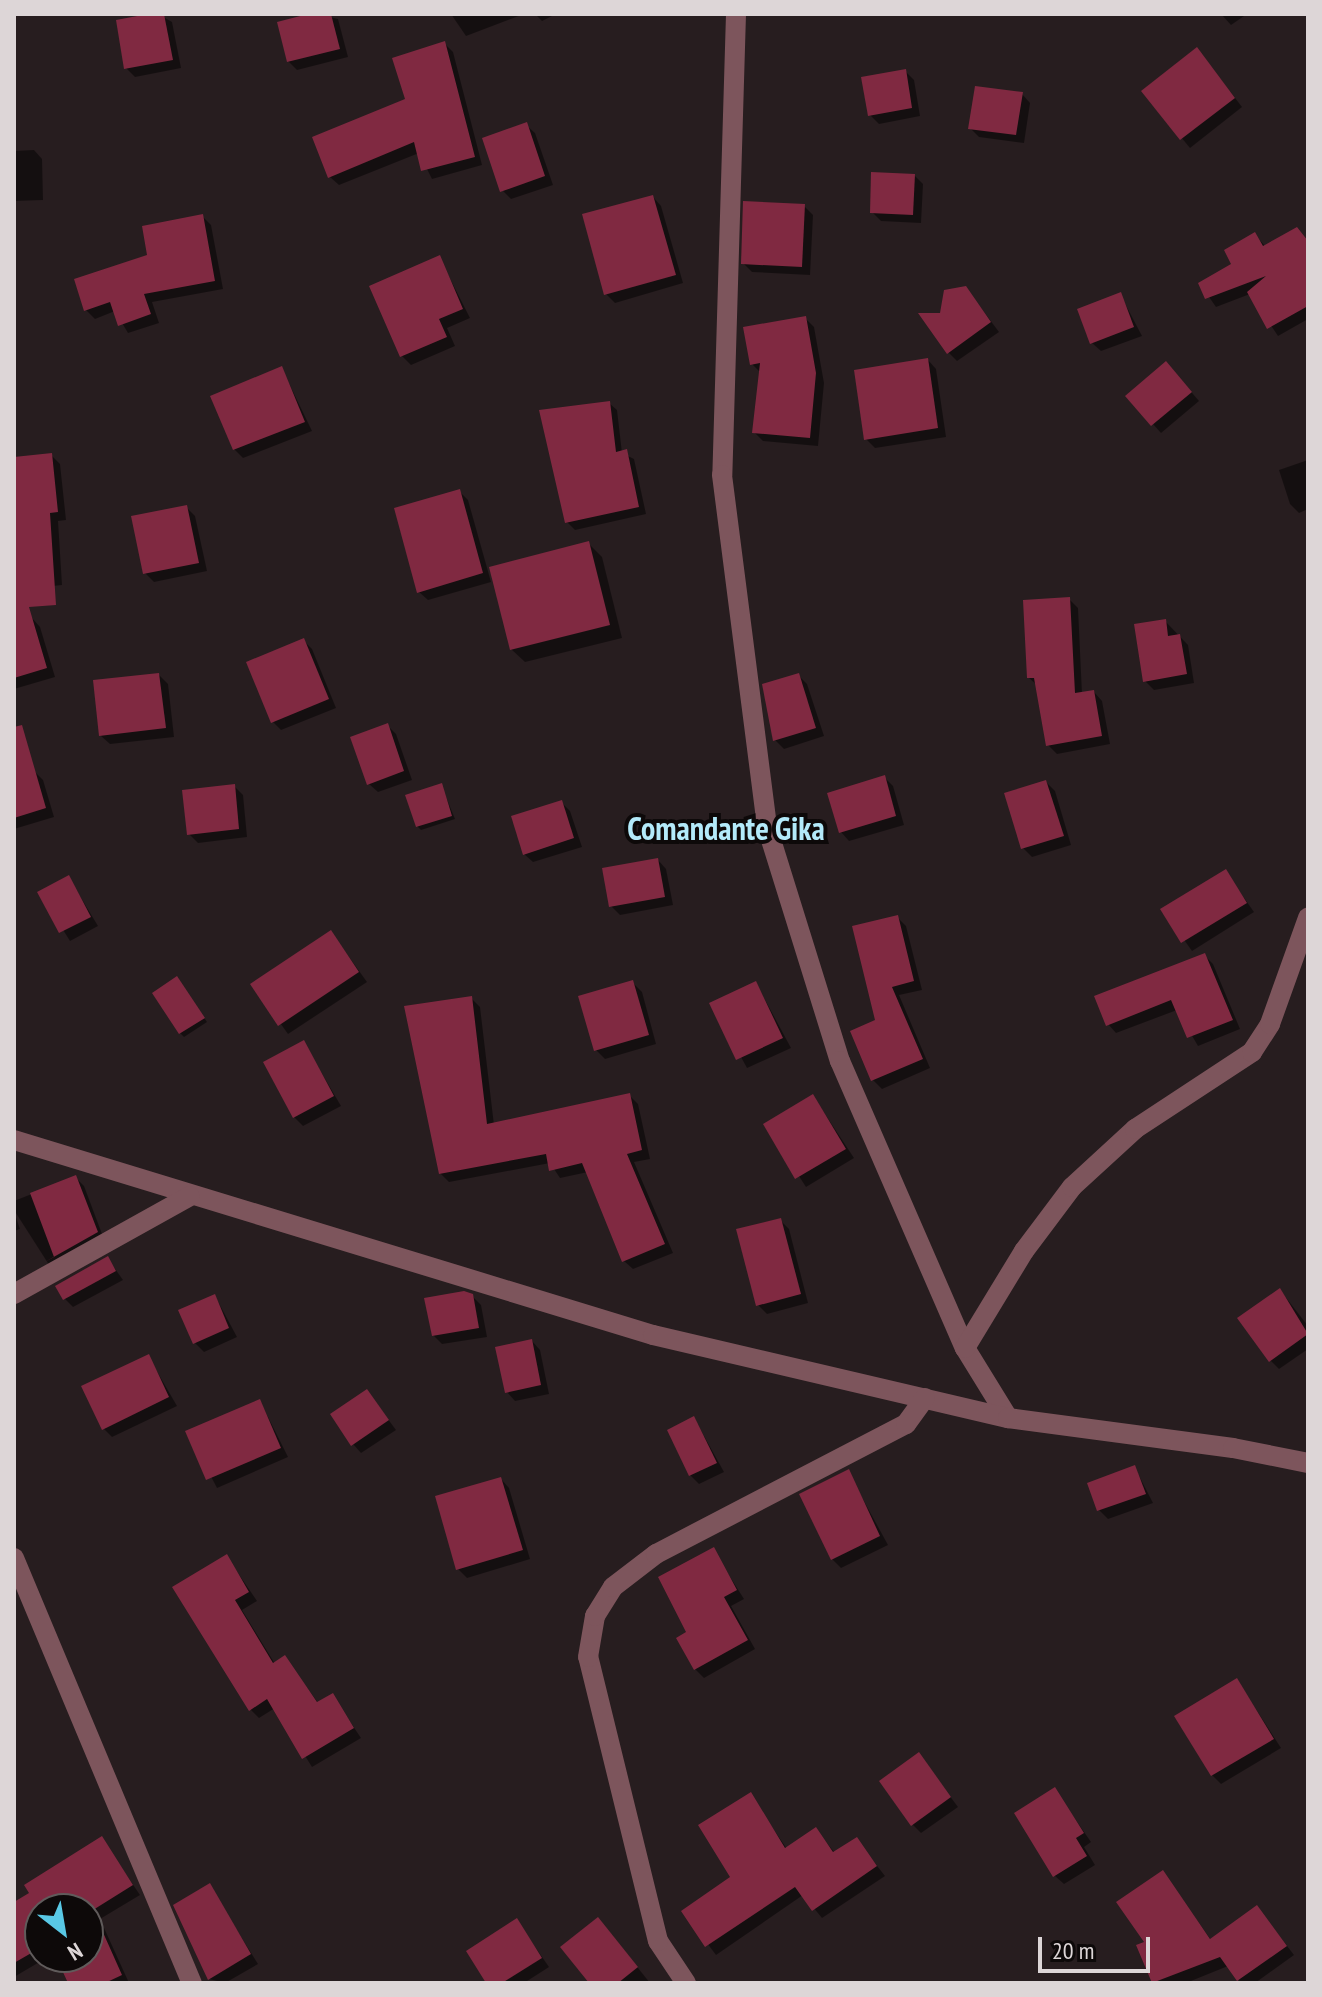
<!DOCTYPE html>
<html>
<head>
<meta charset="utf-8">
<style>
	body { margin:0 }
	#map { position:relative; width:1322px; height:1997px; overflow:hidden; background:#271d1f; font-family:"PT Sans Narrow",sans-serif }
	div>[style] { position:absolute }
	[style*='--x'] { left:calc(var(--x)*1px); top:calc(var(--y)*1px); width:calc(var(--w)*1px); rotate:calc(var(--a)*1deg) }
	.shadow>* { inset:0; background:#0007 }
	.building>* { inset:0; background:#802941 }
	.street>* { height:20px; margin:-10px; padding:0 10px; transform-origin:10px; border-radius:10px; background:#7d555c }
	span { translate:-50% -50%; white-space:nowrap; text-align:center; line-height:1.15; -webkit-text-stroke:8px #0d0909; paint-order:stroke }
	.district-label { font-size:32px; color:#b3eafa; font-weight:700 }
	.frame { position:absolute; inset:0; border:16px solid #ddd6d7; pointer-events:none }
	.north { position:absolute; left:24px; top:1893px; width:80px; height:80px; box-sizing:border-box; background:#0d0909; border:2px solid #605b5b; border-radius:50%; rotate:149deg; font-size:22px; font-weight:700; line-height:32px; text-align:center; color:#ddd6d7 }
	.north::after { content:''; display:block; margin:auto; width:28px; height:36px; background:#59c8e5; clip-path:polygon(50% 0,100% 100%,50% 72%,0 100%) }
	.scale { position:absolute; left:1038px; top:1937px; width:112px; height:36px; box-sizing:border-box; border:4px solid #ddd6d7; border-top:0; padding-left:10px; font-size:24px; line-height:28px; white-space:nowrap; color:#ddd6d7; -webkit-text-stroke:6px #0d0909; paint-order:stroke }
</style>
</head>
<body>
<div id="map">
	<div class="shadow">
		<i style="clip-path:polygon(158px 14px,172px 22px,181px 68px,135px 77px,126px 68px)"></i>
		<i style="clip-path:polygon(316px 14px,338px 19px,348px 57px,297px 70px,288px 61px)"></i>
		<i style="clip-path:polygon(451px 14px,524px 14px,466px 36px)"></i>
		<i style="clip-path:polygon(535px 14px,556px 14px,542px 21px)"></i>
		<i style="clip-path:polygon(1221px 14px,1247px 14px,1231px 25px)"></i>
		<i style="clip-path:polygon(444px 43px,453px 52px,482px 165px,432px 179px,419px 153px,339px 185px,330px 177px,407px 100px)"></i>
		<i style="clip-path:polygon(1205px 59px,1242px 107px,1190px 148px,1143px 91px)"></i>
		<i style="clip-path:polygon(905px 71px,914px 80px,920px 116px,879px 124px,870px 115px)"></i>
		<i style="clip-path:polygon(1022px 94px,1030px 103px,1024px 143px,979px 137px,970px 128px)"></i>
		<i style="clip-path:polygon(526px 125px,535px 133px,553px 185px,511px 199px,502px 190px)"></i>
		<i style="clip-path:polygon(34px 150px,42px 159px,43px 200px,14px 201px,14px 151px)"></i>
		<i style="clip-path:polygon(915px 176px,923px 184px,921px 223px,881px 221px,872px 212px)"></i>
		<i style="clip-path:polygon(653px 197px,661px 206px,683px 283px,615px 303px,606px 294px)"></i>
		<i style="clip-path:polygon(804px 206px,813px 215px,810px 275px,752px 272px,743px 263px)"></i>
		<i style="clip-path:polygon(202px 216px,211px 225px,223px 289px,152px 302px,159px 323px,128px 333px,115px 311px,95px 319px,86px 310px)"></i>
		<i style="clip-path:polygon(1255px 235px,1266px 247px,1308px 243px,1308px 319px,1278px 336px,1250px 294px,1216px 307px,1200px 284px,1234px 265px)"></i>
		<i style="clip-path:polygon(439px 257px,470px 318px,447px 328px,455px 346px,411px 365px,402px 356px)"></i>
		<i style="clip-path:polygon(966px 288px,999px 332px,957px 361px,948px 352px,942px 315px)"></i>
		<i style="clip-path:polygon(1120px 294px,1142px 336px,1101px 351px,1092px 343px)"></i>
		<i style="clip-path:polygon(805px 318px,814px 327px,824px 383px,818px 446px,763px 441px,754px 432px,761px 373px,752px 364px)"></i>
		<i style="clip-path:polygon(928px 360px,936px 369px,946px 437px,875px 448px,866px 439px)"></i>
		<i style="clip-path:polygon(282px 369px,312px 431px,243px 458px,234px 449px)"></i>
		<i style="clip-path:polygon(1175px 373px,1199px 401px,1161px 433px,1128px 396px)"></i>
		<i style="clip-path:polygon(609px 403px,617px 410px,622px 453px,634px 459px,646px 514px,575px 530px,567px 522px)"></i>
		<i style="clip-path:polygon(51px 455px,60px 464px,66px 520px,58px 521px,62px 585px,24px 589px,14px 564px,14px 459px)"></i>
		<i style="clip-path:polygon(1308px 460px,1308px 509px,1299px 513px,1290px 504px,1279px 470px)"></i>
		<i style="clip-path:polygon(459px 491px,468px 500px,491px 582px,428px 600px,419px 592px)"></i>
		<i style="clip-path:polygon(186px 507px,195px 516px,207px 571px,154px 582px,145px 573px)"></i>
		<i style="clip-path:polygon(589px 544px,602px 557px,622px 638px,525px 662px,511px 649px)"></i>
		<i style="clip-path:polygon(1069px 599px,1078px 608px,1082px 694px,1094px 692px,1102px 701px,1110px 744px,1057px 754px,1048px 745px,1038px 686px,1029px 678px)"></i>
		<i style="clip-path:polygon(32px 618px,40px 627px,55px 677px,14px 689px,14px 624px)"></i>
		<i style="clip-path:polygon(1165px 621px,1188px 645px,1194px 683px,1154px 690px,1145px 681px)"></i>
		<i style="clip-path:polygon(304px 641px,312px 649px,336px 708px,281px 730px,273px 722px)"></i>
		<i style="clip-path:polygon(159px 675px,168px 684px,174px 737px,110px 744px,101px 736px)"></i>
		<i style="clip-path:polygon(798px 675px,807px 684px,824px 736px,784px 749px,775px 740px)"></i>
		<i style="clip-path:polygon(387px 725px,396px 734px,412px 780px,378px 792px,369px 784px)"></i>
		<i style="clip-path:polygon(34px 771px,43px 780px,54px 817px,14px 829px,14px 777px)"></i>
		<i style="clip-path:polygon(884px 777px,893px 786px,904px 825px,849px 841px,841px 832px)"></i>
		<i style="clip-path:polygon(1046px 782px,1055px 791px,1071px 845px,1032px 857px,1023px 848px)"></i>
		<i style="clip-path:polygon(441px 785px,455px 819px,421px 830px,417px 826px)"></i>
		<i style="clip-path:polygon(234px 786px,243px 795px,247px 837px,198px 843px,189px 834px)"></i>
		<i style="clip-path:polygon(561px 802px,570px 811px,582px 847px,533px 862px,524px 854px)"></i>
		<i style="clip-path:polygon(658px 860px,666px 869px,673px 905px,620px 915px,611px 906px)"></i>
		<i style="clip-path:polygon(1225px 871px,1254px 912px,1192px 951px,1163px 910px)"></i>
		<i style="clip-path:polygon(69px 878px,98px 926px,70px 941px,40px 893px)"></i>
		<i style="clip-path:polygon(897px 917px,906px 926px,922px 990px,899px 995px,930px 1068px,882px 1089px,873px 1080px,878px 1021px)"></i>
		<i style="clip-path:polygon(331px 932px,367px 982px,288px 1034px,253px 985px)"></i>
		<i style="clip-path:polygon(1205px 956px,1213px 964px,1240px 1029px,1198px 1046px,1177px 1010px,1116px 1033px,1108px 1024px)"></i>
		<i style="clip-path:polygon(177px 978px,207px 1022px,184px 1037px,180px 1033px)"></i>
		<i style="clip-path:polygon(633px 983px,642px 992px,656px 1044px,605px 1059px,596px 1050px)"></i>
		<i style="clip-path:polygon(756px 983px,791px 1048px,747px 1068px,712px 1004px)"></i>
		<i style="clip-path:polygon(471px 998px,480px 1007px,494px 1125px,629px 1095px,638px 1104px,650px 1159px,634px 1162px,673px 1253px,633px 1269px,624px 1261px,588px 1172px,560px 1178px,550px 1163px,449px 1182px,440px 1173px)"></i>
		<i style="clip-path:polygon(304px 1043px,341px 1106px,303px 1126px,294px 1117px)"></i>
		<i style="clip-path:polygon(813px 1096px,854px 1158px,806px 1187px,766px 1125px)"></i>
		<i style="clip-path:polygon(75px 1177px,84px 1186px,105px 1242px,53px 1271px,14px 1210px,14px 1201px)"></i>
		<i style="clip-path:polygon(14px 1212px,20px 1229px,14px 1231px)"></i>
		<i style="clip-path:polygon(780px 1220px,789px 1229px,808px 1303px,767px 1314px,758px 1305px)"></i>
		<i style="clip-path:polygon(108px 1259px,123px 1280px,73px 1307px,64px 1298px)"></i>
		<i style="clip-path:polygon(1280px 1290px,1308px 1326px,1308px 1349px,1279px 1369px,1270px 1360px)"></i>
		<i style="clip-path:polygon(215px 1296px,237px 1337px,204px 1352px,195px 1343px)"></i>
		<i style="clip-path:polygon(472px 1296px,481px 1305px,487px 1337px,442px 1344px,433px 1335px)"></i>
		<i style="clip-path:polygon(532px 1341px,540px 1350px,549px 1394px,515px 1401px,507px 1392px)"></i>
		<i style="clip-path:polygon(148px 1356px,177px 1406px,112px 1437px,104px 1429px)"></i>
		<i style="clip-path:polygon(367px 1391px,396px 1430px,361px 1453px,353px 1444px)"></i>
		<i style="clip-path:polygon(260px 1401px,288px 1457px,217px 1488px,188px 1432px)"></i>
		<i style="clip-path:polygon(694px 1418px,724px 1472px,699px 1484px,690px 1475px)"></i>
		<i style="clip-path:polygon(1135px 1468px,1153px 1503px,1108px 1519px,1099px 1510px)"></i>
		<i style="clip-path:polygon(848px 1472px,888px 1545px,841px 1568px,832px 1559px)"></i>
		<i style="clip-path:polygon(501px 1479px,509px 1488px,530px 1559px,467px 1578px,458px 1569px)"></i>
		<i style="clip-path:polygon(713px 1550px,744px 1599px,731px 1606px,755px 1649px,704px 1678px,695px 1669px,689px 1633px)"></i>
		<i style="clip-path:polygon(227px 1557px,257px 1601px,242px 1610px,275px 1664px,285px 1658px,319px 1704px,332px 1695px,361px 1738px,312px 1767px,275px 1708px,259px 1718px,251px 1710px)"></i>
		<i style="clip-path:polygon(1237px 1680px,1281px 1748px,1221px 1784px,1212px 1775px)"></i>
		<i style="clip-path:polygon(919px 1755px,958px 1807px,921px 1833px,913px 1825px)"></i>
		<i style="clip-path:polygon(1055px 1790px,1091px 1842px,1084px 1847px,1095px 1865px,1064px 1884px,1055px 1876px)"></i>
		<i style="clip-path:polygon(750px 1795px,787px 1849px,816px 1830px,835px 1853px,856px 1839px,885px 1876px,822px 1918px,803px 1895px,716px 1955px,683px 1911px,732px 1877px)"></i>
		<i style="clip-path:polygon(102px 1839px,140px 1895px,100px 1919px,129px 1983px,70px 1983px,58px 1957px,88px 1957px,88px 1909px,40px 1909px,40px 1957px,48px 1957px,14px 1977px,14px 1905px)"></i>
		<i style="clip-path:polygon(1163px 1872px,1211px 1940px,1257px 1907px,1294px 1955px,1255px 1983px,1241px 1983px,1228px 1966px,1186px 1983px,1154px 1983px,1139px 1946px,1147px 1943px)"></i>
		<i style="clip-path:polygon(209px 1886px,258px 1964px,225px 1983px,209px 1979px)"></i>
		<i style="clip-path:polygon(517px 1921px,549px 1967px,524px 1983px,489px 1983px)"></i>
		<i style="clip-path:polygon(606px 1928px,650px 1983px,591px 1983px)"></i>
	</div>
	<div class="building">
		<i style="clip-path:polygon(148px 14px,164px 14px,173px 60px,124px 69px,116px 20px)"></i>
		<i style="clip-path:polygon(308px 14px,331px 14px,340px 49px,287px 62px,277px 22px)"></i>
		<i style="clip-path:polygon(445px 41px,475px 157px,421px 171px,414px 142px,328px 178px,312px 137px,405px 99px,392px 58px)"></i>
		<i style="clip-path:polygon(1197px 47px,1235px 98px,1180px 140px,1141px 91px)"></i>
		<i style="clip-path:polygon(906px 69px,912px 108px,868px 116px,861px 77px)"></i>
		<i style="clip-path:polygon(975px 86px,1023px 92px,1016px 135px,968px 129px)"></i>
		<i style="clip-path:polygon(527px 122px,545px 176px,500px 192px,482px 138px)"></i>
		<i style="clip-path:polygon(871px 172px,915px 174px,913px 215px,870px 213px)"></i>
		<i style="clip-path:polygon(653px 195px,676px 275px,604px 295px,582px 214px)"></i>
		<i style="clip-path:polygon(743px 201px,805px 204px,802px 267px,741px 264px)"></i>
		<i style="clip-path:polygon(203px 214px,215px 281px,144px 294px,151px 314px,118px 326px,110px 302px,84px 311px,74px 279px,147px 255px,142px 226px)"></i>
		<i style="clip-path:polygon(1297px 227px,1308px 241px,1308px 306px,1267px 329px,1247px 292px,1266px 276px,1205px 299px,1198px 283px,1231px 264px,1224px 250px,1255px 232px,1263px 246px)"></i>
		<i style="clip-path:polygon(440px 255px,463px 309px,439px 319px,447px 337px,400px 357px,369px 286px)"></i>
		<i style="clip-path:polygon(966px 286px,991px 322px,947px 354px,918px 313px,940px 313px,944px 290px)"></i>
		<i style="clip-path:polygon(1121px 292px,1134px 327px,1090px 344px,1077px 309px)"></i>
		<i style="clip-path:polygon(806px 316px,816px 373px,810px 438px,752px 433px,760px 363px,750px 365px,743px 327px)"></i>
		<i style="clip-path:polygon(928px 358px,938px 428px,864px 440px,854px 370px)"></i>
		<i style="clip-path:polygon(1166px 361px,1192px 392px,1151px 426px,1125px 396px)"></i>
		<i style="clip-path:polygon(282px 366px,305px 422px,233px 450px,210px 396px)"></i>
		<i style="clip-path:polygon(610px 401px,616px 452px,627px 449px,639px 507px,565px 523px,539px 410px)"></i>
		<i style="clip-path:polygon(52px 453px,58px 512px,50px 513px,56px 605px,29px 607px,47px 668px,14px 678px,14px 457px)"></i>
		<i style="clip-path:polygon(460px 489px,483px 573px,417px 593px,394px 508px)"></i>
		<i style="clip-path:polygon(187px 505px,199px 563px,143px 574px,131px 516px)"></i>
		<i style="clip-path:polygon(589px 541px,610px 625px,510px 650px,489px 567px)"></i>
		<i style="clip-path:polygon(1070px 597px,1075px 693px,1094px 690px,1102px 736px,1046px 746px,1034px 678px,1027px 678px,1023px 600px)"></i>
		<i style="clip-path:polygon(1166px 619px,1168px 636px,1180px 634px,1187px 674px,1143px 682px,1134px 624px)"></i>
		<i style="clip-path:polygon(304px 638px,329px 699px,271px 723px,246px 662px)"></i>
		<i style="clip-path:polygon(159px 673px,166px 728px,99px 736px,93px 680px)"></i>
		<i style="clip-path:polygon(799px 673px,816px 728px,773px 741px,762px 684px)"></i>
		<i style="clip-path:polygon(388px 723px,404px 771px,367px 785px,350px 737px)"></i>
		<i style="clip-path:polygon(22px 725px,46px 808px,14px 818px,14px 727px)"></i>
		<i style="clip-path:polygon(885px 775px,896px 816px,839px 833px,827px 793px)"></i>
		<i style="clip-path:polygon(1046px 780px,1064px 836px,1021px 849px,1004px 793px)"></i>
		<i style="clip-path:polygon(442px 783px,452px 816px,416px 827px,405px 795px)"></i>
		<i style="clip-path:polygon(235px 784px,239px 829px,187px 835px,182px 790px)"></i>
		<i style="clip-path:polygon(562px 800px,574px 838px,523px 855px,511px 816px)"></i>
		<i style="clip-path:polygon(658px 858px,665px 897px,609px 907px,602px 868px)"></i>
		<i style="clip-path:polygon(1226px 869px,1247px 903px,1181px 943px,1160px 909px)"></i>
		<i style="clip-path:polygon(69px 875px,91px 917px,59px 933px,37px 892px)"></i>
		<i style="clip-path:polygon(898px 915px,914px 981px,892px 987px,923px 1059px,871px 1081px,850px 1031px,875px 1020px,852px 926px)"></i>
		<i style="clip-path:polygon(331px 930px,359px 972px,278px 1026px,250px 984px)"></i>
		<i style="clip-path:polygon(1205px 953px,1233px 1020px,1187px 1038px,1171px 1000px,1106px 1026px,1094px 996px)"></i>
		<i style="clip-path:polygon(177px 976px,205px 1018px,179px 1034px,152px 993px)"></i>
		<i style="clip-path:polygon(633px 980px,649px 1035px,594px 1051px,578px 996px)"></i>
		<i style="clip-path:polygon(756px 981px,783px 1038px,736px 1060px,709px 1003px)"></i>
		<i style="clip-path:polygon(472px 996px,487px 1124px,630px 1093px,642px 1150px,627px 1154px,665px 1244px,622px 1262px,582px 1163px,549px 1171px,546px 1154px,439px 1174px,404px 1006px)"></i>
		<i style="clip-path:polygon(304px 1040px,334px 1096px,293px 1118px,263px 1062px)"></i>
		<i style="clip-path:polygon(813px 1094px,846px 1149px,795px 1179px,763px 1124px)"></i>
		<i style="clip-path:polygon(76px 1175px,98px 1232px,43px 1263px,54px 1257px,30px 1193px)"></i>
		<i style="clip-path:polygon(781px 1218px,801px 1294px,756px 1306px,736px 1229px)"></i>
		<i style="clip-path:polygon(108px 1256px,116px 1271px,63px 1300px,55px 1286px)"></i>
		<i style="clip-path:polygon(1280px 1288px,1308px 1334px,1269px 1362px,1237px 1318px)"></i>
		<i style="clip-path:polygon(464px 1291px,473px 1294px,479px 1328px,432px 1336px,424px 1298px)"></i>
		<i style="clip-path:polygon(215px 1294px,229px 1328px,193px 1344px,178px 1310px)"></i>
		<i style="clip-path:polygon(532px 1339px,541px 1385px,505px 1393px,495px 1347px)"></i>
		<i style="clip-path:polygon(149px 1354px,169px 1397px,102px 1430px,81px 1386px)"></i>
		<i style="clip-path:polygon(367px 1389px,389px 1420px,351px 1446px,330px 1414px)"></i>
		<i style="clip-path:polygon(260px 1399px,281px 1448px,206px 1480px,185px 1431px)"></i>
		<i style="clip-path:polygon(694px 1416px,717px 1463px,689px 1476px,667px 1430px)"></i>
		<i style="clip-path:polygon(1135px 1465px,1146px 1494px,1097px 1511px,1087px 1483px)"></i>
		<i style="clip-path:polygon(849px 1469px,880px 1536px,831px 1560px,799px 1494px)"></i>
		<i style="clip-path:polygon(501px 1477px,523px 1550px,456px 1570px,435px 1496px)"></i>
		<i style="clip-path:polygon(714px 1547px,737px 1590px,724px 1597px,748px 1640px,694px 1670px,676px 1638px,686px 1632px,658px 1577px)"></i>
		<i style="clip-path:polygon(227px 1554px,249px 1592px,235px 1600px,273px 1663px,285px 1655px,317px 1702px,333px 1693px,354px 1728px,302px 1759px,267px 1699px,249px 1711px,172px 1587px)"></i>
		<i style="clip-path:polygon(1237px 1678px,1274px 1739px,1211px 1776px,1174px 1716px)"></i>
		<i style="clip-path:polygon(919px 1752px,951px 1797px,911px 1826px,879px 1781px)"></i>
		<i style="clip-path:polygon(1055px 1787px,1084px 1833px,1076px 1838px,1087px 1856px,1053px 1877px,1014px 1813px)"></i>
		<i style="clip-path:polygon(751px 1792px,785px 1848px,816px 1827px,833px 1852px,857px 1837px,877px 1866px,812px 1911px,795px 1887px,705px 1947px,681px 1911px,730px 1877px,698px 1825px)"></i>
		<i style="clip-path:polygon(102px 1836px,133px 1885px,93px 1910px,122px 1975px,105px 1983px,68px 1983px,56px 1957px,88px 1957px,88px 1909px,40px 1909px,40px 1948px,14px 1963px,14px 1902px,29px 1893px,24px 1885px)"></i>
		<i style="clip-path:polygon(1163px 1870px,1210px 1939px,1257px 1905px,1287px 1946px,1237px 1981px,1220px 1957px,1152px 1983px,1136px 1945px,1144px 1942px,1116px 1902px)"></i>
		<i style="clip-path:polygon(210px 1883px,251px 1954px,208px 1980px,173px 1905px)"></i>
		<i style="clip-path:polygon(598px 1917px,638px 1967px,618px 1983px,589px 1983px,560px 1947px)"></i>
		<i style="clip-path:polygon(517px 1918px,542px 1958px,502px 1983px,486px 1983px,466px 1951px)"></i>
	</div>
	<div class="street">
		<i style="--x:736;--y:14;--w:461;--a:91.7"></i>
		<i style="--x:722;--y:475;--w:355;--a:82.7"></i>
		<i style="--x:767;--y:827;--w:245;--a:72.7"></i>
		<i style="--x:840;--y:1061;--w:313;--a:66.5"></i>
		<i style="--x:965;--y:1348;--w:82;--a:58.4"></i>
		<i style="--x:14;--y:1140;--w:668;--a:16.97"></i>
		<i style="--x:653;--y:1335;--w:365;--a:13.2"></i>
		<i style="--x:1008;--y:1418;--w:227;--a:7.6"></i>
		<i style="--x:1233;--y:1448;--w:76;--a:11.3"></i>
		<i style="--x:14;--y:1294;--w:201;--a:-29.1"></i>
		<i style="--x:965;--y:1348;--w:114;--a:-58.7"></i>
		<i style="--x:1024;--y:1251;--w:80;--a:-53.1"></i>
		<i style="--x:1072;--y:1187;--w:86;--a:-42.6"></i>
		<i style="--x:1135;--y:1129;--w:140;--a:-33.3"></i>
		<i style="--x:1252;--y:1052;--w:33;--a:-57"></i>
		<i style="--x:1270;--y:1024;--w:113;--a:-70.3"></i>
		<i style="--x:14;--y:1558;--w:461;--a:67.3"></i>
		<i style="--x:686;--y:1983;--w:50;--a:-123.7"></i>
		<i style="--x:658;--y:1941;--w:292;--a:-103.8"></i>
		<i style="--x:588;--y:1657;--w:42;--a:-80.3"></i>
		<i style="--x:595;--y:1616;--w:34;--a:-58"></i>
		<i style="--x:613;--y:1587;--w:54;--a:-37.5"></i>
		<i style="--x:656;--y:1554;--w:282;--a:-27.5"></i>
		<i style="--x:906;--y:1424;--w:32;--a:-54"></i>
	</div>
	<div class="district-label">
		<span style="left:726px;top:828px">Comandante Gika</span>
	</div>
	<div class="frame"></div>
	<div class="north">N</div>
	<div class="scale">20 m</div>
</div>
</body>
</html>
